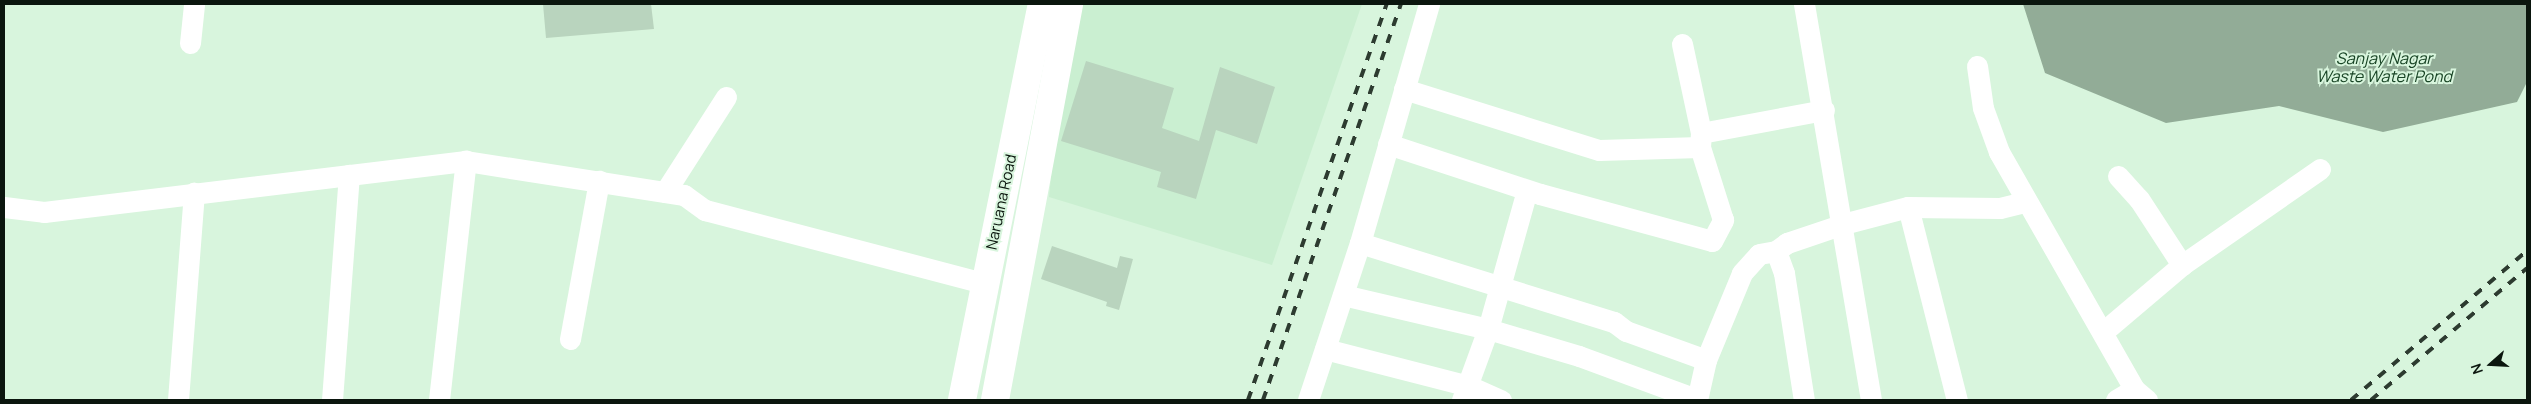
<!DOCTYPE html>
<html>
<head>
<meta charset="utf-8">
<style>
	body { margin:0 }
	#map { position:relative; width:2531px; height:404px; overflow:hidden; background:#d8f5dd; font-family:Manrope,sans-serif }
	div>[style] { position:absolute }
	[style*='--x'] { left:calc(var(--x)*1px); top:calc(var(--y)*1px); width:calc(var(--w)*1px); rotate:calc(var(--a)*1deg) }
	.built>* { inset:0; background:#caefd1 }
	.water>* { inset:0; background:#92ac97 }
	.building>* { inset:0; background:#b9d4be }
	.minor>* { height:21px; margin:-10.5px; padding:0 10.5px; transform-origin:10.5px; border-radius:10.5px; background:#fff }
	.tertiary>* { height:28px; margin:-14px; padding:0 14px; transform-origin:14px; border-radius:14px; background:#fff }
	.rail>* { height:4px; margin-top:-2px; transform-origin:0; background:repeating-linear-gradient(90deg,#2d3b30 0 9px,transparent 0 18px) }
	span { translate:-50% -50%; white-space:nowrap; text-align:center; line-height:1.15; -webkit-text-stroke:4px #d8f5dd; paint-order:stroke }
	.street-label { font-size:15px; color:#0b160e }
	.water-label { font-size:16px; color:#174324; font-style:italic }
	.frame { position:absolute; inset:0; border:5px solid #0b160e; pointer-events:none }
	.north { position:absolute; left:2466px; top:339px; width:50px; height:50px; -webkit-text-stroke:4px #d8f5dd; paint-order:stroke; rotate:251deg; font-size:14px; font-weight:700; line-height:20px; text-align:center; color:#0b160e }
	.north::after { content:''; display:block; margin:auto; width:18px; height:22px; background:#0b160e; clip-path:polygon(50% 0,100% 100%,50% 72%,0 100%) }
</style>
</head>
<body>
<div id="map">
	<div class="built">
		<i style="clip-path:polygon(1068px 4px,1362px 4px,1272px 265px,1049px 197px)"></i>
	</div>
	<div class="water">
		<i style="clip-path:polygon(2023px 4px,2527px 4px,2527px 82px,2517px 102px,2383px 132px,2279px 106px,2166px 123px,2045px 73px)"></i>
	</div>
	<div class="building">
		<i style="clip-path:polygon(543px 4px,651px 4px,654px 29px,546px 38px)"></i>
		<i style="clip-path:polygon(1086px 61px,1174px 88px,1162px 128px,1199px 141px,1220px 67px,1275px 87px,1257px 144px,1216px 130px,1196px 199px,1157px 187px,1161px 172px,1061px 141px)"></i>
		<i style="clip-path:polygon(1052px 246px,1117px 268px,1120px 256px,1133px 259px,1119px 310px,1106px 306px,1107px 302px,1041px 279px)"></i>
	</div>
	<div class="minor">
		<i style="--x:1804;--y:4;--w:402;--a:80.4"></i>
		<i style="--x:190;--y:43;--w:39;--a:-84"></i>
		<i style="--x:1682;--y:44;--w:91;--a:77.9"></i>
		<i style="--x:1977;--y:66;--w:42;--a:81.9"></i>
		<i style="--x:1983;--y:108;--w:47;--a:70"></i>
		<i style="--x:1999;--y:152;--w:273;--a:60.3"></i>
		<i style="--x:2134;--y:389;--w:17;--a:40"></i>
		<i style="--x:1404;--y:89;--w:204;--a:17.4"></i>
		<i style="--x:1599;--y:150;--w:101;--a:-1.7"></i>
		<i style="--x:1388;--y:144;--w:160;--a:18.2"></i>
		<i style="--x:1540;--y:194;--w:178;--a:15.3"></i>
		<i style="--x:1712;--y:241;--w:24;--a:-62"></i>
		<i style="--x:1723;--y:220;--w:77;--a:-107.5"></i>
		<i style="--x:1700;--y:147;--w:14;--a:-86"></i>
		<i style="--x:1701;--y:133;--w:125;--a:-10.6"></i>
		<i style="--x:2118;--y:176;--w:31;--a:48"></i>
		<i style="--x:2139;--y:199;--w:79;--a:56.9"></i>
		<i style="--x:665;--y:192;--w:113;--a:-57.3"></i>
		<i style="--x:4;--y:207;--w:40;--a:7.1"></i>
		<i style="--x:44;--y:212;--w:425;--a:-6.9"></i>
		<i style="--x:466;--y:161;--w:221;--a:8.9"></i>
		<i style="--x:684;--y:195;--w:26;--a:36"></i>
		<i style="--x:705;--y:210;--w:288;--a:14.7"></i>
		<i style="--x:1908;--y:207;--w:199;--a:75.8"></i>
		<i style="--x:1360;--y:243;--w:266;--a:17.3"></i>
		<i style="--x:1614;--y:322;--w:15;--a:37"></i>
		<i style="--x:1626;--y:331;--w:85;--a:19.9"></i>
		<i style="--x:1776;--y:251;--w:23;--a:70"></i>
		<i style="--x:1784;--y:273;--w:129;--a:81.1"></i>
		<i style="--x:1343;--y:295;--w:149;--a:13.2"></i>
		<i style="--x:1488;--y:329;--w:95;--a:16.5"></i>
		<i style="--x:1579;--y:356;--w:125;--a:20.2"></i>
		<i style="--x:2103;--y:332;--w:104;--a:-40.3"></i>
		<i style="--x:2182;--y:265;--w:168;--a:-34.8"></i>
		<i style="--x:570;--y:339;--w:161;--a:-79.6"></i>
		<i style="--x:1325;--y:349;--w:149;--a:14.4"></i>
		<i style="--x:1469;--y:386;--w:35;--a:24"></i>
		<i style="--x:178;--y:400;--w:208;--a:-85.6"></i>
		<i style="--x:332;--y:400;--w:226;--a:-85.7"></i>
		<i style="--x:439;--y:400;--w:241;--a:-83.6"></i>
		<i style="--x:1308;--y:400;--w:165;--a:-71.7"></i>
		<i style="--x:1360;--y:243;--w:249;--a:-73.9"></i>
		<i style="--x:1462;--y:400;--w:76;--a:-69.9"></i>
		<i style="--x:1488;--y:329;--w:144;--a:-74.3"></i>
		<i style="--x:1697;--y:400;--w:41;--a:-77.3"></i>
		<i style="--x:1706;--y:360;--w:94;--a:-67.5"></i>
		<i style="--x:1742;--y:273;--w:25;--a:-48"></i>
		<i style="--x:1759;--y:254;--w:17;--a:-10"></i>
		<i style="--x:1776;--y:251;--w:14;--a:-36"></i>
		<i style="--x:1787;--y:243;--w:59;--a:-18.7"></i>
		<i style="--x:1843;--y:224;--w:67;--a:-14.7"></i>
		<i style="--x:1908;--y:207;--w:92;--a:0.6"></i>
		<i style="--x:2000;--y:208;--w:25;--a:-14"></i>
		<i style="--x:2116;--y:400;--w:21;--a:-31"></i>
	</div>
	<div class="tertiary">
		<i style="--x:962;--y:400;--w:404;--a:-78.6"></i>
		<i style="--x:995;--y:400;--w:403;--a:-79.4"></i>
	</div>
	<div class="rail">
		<i style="--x:1248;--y:400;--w:420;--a:-70.7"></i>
		<i style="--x:1263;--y:400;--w:419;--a:-70.8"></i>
		<i style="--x:2351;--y:400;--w:231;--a:-40.3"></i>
		<i style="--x:2371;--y:400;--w:204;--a:-40.2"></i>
	</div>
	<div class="street-label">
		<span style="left:1001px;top:202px;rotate:-78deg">Naruana Road</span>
	</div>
	<div class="water-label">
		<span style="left:2384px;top:67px">Sanjay Nagar<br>Waste Water Pond</span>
	</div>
	<div class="frame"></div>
	<div class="north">N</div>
</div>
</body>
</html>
